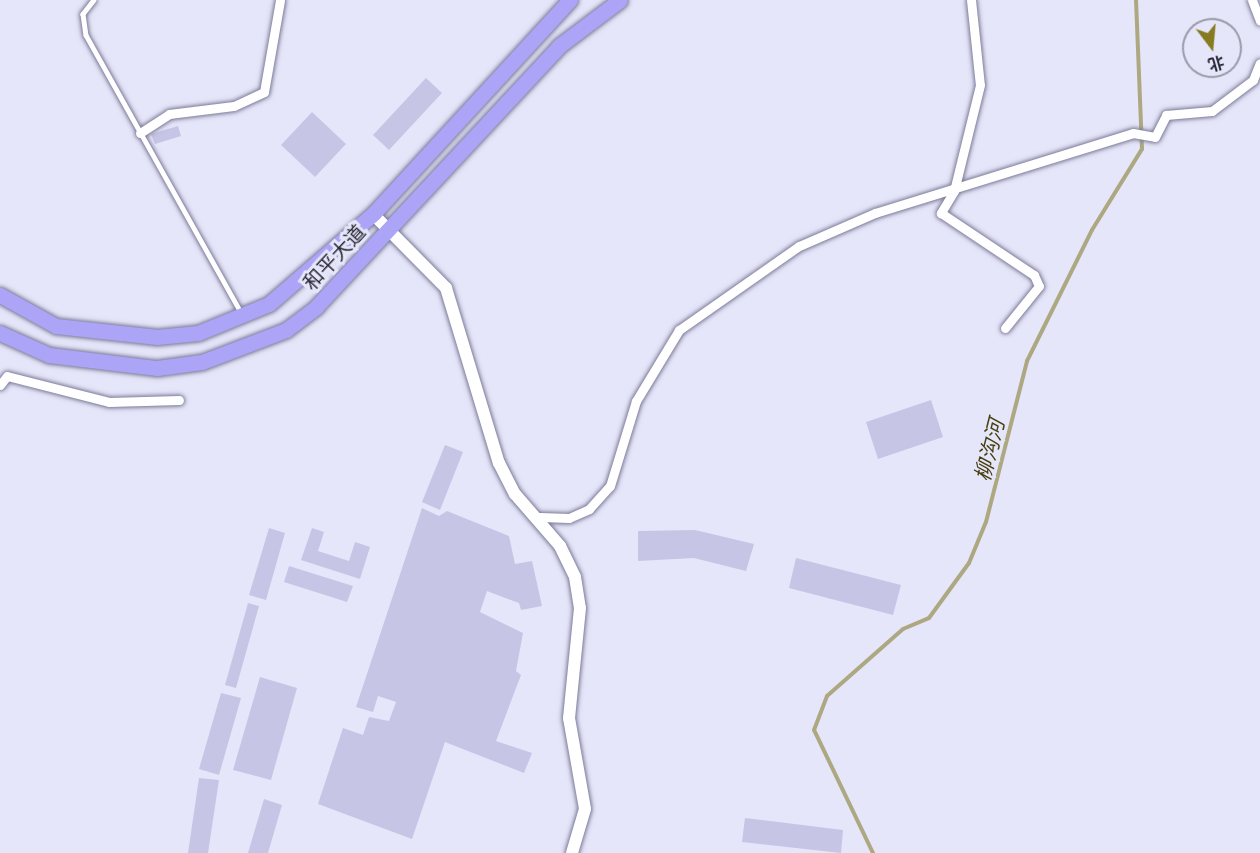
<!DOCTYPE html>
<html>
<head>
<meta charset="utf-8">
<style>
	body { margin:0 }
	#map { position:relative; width:1260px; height:853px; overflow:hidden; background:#e6e6fa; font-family:"Noto Sans","Noto Sans SC",sans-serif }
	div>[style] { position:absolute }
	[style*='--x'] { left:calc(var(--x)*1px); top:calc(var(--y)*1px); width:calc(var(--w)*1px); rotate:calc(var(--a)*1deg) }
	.stream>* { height:4px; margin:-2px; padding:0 2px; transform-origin:2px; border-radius:2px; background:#ada882 }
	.building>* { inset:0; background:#c6c5e6 }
	.roads { filter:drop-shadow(0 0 2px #7c7b99) drop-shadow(0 0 2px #7c7b99) }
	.service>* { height:4.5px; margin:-2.25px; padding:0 2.25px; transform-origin:2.25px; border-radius:2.25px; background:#fff }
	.minor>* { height:9px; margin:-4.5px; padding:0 4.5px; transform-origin:4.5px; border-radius:4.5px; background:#fff }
	.tertiary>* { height:12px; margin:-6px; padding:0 6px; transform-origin:6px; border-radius:6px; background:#fff }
	.trunk>* { height:15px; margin:-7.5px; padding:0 7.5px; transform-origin:7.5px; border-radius:7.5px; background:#aca4f6 }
	span { translate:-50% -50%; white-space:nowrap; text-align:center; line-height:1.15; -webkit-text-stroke:6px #e6e6fa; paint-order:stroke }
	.street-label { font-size:20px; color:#272733 }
	.water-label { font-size:21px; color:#463f0f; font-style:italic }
	.north { position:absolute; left:1182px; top:18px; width:60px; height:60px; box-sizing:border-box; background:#e6e6fa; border:2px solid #9a9aaa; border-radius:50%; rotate:164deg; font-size:16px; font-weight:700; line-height:24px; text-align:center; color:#272733 }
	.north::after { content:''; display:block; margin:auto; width:21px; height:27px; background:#867b20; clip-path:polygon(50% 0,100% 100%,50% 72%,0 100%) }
</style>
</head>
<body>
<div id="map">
	<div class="stream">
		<i style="--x:873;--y:853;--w:136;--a:-115.6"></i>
		<i style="--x:814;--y:730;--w:36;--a:-69"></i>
		<i style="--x:827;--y:696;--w:101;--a:-41.4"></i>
		<i style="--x:903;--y:629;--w:28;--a:-23"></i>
		<i style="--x:929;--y:618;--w:68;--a:-54"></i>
		<i style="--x:969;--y:563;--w:44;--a:-67.5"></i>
		<i style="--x:986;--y:522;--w:166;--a:-75.7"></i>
		<i style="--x:1027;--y:361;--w:146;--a:-63.6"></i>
		<i style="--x:1092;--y:230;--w:95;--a:-58.3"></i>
		<i style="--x:1142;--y:149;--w:149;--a:-92.3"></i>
	</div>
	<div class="building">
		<i style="clip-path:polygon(426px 78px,442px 93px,389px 150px,373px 135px)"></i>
		<i style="clip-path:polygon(312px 112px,346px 144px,315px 177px,281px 145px)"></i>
		<i style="clip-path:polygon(178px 126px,181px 136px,155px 144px,151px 134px)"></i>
		<i style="clip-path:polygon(931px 400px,943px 437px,878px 459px,866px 422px)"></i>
		<i style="clip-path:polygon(445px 445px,463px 452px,440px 510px,422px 502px)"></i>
		<i style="clip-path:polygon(422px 508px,439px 516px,447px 511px,509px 536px,515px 564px,532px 561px,542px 606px,521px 610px,519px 603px,487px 591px,480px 612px,523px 633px,516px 671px,521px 675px,496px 741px,532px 753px,524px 773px,445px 742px,412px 839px,318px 804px,343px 728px,363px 735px,369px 717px,389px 721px,396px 702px,378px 696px,373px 712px,356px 707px)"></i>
		<i style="clip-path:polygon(269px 528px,285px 533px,266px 600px,249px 595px)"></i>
		<i style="clip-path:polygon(312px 528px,324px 532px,318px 551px,349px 561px,355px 542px,370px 547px,360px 579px,301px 560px)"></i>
		<i style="clip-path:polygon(695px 530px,754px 544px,746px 571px,694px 558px,638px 561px,638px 531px)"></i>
		<i style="clip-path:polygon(796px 558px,901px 585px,893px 615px,789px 588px)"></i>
		<i style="clip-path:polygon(289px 566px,353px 586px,347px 602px,284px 582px)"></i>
		<i style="clip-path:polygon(248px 603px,259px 606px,236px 688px,225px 685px)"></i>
		<i style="clip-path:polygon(260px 677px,297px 688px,271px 780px,233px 770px)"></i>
		<i style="clip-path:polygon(221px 693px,241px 698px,219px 775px,199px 769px)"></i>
		<i style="clip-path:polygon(199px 778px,219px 780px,208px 853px,188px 853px)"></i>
		<i style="clip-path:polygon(264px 799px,282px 805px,268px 853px,248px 853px)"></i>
		<i style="clip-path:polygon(745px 818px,843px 830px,841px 853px,742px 842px)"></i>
	</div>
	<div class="roads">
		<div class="service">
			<i style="--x:94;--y:0;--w:18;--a:128"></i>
			<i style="--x:83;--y:14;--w:21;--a:82"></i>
			<i style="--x:86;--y:35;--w:316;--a:60.8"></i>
		</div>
		<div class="minor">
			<i style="--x:971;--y:0;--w:85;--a:84"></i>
			<i style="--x:980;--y:85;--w:109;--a:103.8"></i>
			<i style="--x:954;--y:191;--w:26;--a:121"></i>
			<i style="--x:941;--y:213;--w:112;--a:33.7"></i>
			<i style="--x:1034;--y:275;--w:12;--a:66"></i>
			<i style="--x:1039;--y:286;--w:54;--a:129"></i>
			<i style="--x:1252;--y:0;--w:22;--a:69"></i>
			<i style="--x:140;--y:133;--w:35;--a:-33"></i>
			<i style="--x:169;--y:114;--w:65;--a:-7"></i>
			<i style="--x:234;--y:106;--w:33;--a:-25"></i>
			<i style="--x:264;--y:92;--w:93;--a:-80.1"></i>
			<i style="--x:0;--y:385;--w:11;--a:-52"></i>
			<i style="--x:7;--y:376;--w:105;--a:14.3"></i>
			<i style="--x:109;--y:402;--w:70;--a:-1.6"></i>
			<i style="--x:540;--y:517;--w:29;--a:2"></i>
			<i style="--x:569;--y:518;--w:22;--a:-24"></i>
			<i style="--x:589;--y:509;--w:31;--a:-48"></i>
			<i style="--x:610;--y:486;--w:89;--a:-73"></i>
			<i style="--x:636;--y:401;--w:83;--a:-58.8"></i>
			<i style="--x:679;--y:330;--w:146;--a:-35"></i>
			<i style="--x:799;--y:246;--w:83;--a:-23.5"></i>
			<i style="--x:875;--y:213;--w:270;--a:-17.2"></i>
			<i style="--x:1133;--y:133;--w:22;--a:10"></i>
			<i style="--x:1155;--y:137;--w:25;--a:-63"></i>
			<i style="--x:1166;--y:115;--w:46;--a:-5"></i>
			<i style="--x:1212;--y:111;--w:51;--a:-37.1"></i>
			<i style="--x:1253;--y:80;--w:18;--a:-68"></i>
		</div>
		<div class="tertiary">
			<i style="--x:373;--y:214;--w:104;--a:45.4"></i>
			<i style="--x:446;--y:288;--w:183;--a:73.2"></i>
			<i style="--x:499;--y:463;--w:35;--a:63"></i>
			<i style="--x:515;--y:494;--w:69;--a:49.1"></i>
			<i style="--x:560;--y:546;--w:34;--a:64"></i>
			<i style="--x:575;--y:577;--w:31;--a:81"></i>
			<i style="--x:580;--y:608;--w:111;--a:95.7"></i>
			<i style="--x:569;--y:718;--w:92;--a:80"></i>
			<i style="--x:585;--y:809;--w:46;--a:106.5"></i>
		</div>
		<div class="trunk">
			<i style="--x:0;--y:295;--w:64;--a:29"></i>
			<i style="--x:56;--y:326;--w:102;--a:6.2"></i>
			<i style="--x:157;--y:337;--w:41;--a:-5.6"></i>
			<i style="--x:198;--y:333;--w:77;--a:-22.2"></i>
			<i style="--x:269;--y:304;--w:138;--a:-40.9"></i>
			<i style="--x:373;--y:214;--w:291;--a:-47.4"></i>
			<i style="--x:0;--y:333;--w:54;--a:24.2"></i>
			<i style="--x:49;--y:355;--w:109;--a:6.9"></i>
			<i style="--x:157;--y:368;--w:45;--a:-7.6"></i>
			<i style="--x:202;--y:362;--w:90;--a:-20.9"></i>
			<i style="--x:286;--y:330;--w:38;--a:-37"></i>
			<i style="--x:316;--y:307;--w:357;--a:-47"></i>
			<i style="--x:559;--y:46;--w:76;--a:-37"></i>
		</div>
	</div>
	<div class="street-label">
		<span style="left:334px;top:257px;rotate:-47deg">和平大道</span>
	</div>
	<div class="water-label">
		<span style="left:989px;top:450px;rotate:-76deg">柳沟河</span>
	</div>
	<div class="north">北</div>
</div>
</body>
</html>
